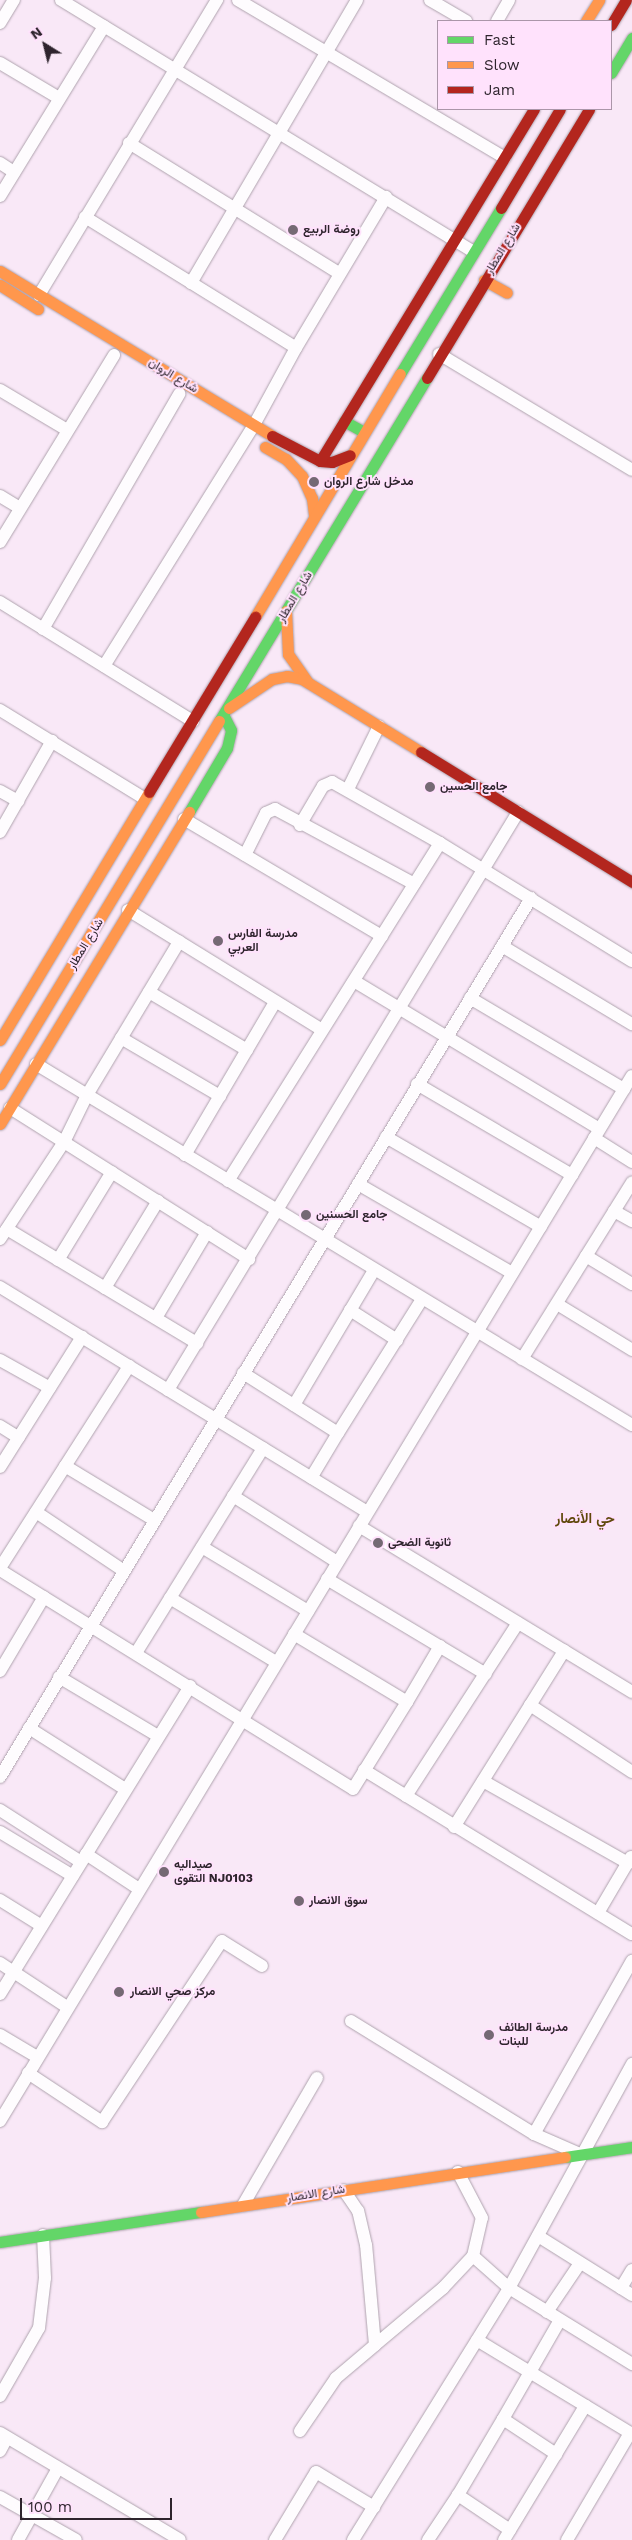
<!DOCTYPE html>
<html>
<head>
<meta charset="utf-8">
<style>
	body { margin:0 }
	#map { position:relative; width:632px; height:2540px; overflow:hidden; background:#f9e8f7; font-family:"Work Sans",Vazirmatn,sans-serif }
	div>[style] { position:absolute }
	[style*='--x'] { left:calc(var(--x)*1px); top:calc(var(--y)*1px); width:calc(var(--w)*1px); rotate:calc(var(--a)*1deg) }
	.roads { filter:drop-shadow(0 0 1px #afa3ae) drop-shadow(0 0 1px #afa3ae) }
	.street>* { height:12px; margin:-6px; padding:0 6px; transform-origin:6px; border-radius:6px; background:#fefcfe }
	.fast>* { height:11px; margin:-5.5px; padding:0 5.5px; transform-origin:5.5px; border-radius:5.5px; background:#63d668 }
	.slow>* { height:11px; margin:-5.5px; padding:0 5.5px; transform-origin:5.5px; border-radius:5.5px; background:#ff974d }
	.jam>* { height:11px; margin:-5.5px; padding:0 5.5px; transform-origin:5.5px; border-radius:5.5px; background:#b3261e }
	.dots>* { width:14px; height:14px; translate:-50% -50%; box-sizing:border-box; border:2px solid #ffe2fc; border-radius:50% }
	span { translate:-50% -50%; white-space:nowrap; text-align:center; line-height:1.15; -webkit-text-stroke:4px #ffe2fc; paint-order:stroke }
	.poi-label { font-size:12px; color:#2e242d; font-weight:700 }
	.left { translate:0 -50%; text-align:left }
	.street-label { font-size:12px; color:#2e242d }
	.neighbourhood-label { font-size:14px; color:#5f490b; font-weight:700 }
	.legend { position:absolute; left:437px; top:20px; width:175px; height:90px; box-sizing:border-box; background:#ffe2fc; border:1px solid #ab96a9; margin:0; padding:6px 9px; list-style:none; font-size:15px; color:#2e242d }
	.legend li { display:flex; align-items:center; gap:10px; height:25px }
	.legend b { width:25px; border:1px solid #ab96a9 }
	.north { position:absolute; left:20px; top:20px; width:50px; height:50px; -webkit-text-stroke:4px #ffe2fc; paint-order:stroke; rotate:324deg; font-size:14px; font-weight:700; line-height:20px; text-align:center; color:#2e242d }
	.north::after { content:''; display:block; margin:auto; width:18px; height:22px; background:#2e242d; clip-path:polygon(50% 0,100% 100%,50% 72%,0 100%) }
	.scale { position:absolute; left:20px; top:2498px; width:152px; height:22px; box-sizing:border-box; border:2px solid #2e242d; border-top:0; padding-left:6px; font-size:15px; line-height:18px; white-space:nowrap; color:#2e242d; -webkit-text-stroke:4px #ffe2fc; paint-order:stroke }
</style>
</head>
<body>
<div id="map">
	<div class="roads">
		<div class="street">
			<i style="--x:61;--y:0;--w:482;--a:31.4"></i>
			<i style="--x:238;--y:0;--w:310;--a:30.6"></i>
			<i style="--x:430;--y:0;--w:42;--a:30.3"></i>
			<i style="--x:497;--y:21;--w:24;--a:-60"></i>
			<i style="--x:0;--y:23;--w:27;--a:-59"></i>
			<i style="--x:0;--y:63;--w:69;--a:30.7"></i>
			<i style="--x:129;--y:143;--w:248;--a:31.8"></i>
			<i style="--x:0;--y:163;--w:17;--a:33"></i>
			<i style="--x:0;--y:196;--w:199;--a:-58.5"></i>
			<i style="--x:85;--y:217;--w:248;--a:31.8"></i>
			<i style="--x:191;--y:283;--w:328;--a:-59.6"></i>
			<i style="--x:39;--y:295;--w:345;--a:-58.9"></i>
			<i style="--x:439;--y:354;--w:225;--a:31"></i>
			<i style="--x:0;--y:390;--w:78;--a:30.8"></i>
			<i style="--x:0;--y:496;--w:23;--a:31"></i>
			<i style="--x:0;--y:542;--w:219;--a:-58.6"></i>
			<i style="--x:0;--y:602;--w:227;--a:31.7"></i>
			<i style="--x:43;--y:629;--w:272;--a:-59.9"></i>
			<i style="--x:104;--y:666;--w:284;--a:-58.1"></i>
			<i style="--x:254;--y:425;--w:88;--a:-61.4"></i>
			<i style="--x:296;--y:348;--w:176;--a:-59.2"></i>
			<i style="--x:0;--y:710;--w:170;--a:31.5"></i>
			<i style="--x:348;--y:789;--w:70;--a:-63.8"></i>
			<i style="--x:0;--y:791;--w:21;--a:29"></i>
			<i style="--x:184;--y:819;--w:230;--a:30.6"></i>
			<i style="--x:300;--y:825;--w:45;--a:-59.5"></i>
			<i style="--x:323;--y:786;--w:10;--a:-24"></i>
			<i style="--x:332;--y:782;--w:124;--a:29.5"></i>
			<i style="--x:440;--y:843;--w:225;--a:31.6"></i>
			<i style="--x:0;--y:832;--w:105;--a:-60.3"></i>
			<i style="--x:245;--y:855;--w:47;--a:-63.4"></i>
			<i style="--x:266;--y:813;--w:10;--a:-24"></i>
			<i style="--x:275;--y:809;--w:158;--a:28.3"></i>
			<i style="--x:128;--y:910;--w:228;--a:31.7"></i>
			<i style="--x:502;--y:946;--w:152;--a:31"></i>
			<i style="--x:354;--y:981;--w:286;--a:31.1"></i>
			<i style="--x:149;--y:992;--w:114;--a:30.6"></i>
			<i style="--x:470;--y:998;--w:179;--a:30.6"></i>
			<i style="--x:121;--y:1038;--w:115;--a:30.4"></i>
			<i style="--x:36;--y:1064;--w:697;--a:31.2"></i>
			<i style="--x:417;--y:1084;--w:180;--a:30.4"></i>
			<i style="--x:10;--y:1108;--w:283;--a:32.3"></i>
			<i style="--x:386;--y:1137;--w:179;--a:30.1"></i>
			<i style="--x:594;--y:1138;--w:45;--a:32.3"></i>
			<i style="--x:185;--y:1155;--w:178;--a:-59.5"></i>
			<i style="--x:228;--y:1181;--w:399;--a:-57.9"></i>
			<i style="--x:358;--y:1184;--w:178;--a:30"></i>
			<i style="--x:614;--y:1211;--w:21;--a:29"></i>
			<i style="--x:7;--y:1229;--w:222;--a:31"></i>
			<i style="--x:0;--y:1239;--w:116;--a:-56.6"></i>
			<i style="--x:64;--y:1142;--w:52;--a:-63.9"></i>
			<i style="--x:87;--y:1095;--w:179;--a:-59"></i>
			<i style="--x:586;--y:1256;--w:54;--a:31.3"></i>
			<i style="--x:58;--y:1260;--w:103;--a:-58.5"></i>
			<i style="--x:0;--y:1287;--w:430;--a:31.5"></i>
			<i style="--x:105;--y:1288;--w:102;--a:-58.7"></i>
			<i style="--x:557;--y:1304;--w:88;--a:31.5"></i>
			<i style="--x:350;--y:1310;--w:56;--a:32.6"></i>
			<i style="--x:156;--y:1318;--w:100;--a:-59.3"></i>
			<i style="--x:522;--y:1359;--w:208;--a:-58.1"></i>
			<i style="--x:0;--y:1360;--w:57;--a:29.2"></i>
			<i style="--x:243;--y:1373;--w:112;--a:32.3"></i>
			<i style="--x:338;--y:1433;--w:52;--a:121"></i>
			<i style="--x:168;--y:1390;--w:676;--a:-58.8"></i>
			<i style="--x:294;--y:1405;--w:157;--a:-59.3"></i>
			<i style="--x:0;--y:1426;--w:22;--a:32"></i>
			<i style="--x:338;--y:1433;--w:158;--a:-57.9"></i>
			<i style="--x:65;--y:1466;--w:104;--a:31.2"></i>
			<i style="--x:0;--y:1467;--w:154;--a:-57.8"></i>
			<i style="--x:233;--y:1496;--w:123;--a:32.4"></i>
			<i style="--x:36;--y:1512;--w:106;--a:33.8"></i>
			<i style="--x:359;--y:1526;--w:320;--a:31.3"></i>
			<i style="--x:202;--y:1547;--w:124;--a:31.1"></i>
			<i style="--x:0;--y:1568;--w:240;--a:-57.4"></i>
			<i style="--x:0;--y:1570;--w:415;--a:31.8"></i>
			<i style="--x:353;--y:1789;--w:102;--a:-58.2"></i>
			<i style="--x:327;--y:1579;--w:185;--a:30.9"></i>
			<i style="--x:170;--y:1598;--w:124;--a:31.1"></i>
			<i style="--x:294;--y:1634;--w:132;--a:31"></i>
			<i style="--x:407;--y:1702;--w:65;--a:-59.5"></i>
			<i style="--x:136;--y:1653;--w:241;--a:-58.2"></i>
			<i style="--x:0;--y:1671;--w:86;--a:-59.3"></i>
			<i style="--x:59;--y:1677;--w:115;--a:30.8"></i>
			<i style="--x:530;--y:1705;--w:122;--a:33.3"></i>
			<i style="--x:29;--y:1728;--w:114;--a:32.4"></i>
			<i style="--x:364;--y:1770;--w:314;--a:31.5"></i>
			<i style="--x:0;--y:1777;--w:1027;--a:-58.86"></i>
			<i style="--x:483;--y:1781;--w:167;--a:29.5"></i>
			<i style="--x:406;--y:1796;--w:206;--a:-57.1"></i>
			<i style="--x:0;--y:1810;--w:96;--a:32.7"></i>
			<i style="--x:454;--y:1827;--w:208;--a:-58"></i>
			<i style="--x:0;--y:1832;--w:85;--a:31.1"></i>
			<i style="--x:86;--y:1854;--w:64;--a:33.4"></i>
			<i style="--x:0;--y:1900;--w:49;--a:31.8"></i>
			<i style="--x:598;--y:1913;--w:65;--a:-59.5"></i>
			<i style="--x:0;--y:1963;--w:80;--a:33.3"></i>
			<i style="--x:0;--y:1994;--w:362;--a:-58.3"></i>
			<i style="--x:351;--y:2021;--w:215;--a:31.7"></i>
			<i style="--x:534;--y:2134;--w:50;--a:23.5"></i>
			<i style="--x:0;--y:2035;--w:43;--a:30.7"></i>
			<i style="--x:28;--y:2073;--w:89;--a:33.5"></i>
			<i style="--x:102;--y:2122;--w:217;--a:-56.5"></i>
			<i style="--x:222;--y:1941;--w:47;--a:32"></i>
			<i style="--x:0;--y:2121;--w:1221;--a:-58.84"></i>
			<i style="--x:534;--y:2134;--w:199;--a:-60.5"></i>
			<i style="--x:243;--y:2205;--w:147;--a:-59.8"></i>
			<i style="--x:538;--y:2236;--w:111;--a:32.1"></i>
			<i style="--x:473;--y:2256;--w:48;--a:41.6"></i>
			<i style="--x:509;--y:2288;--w:145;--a:31.7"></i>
			<i style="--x:621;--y:2288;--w:21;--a:-59"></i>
			<i style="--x:547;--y:2312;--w:59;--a:-56"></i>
			<i style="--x:477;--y:2340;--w:181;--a:31.2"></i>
			<i style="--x:375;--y:2345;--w:89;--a:-40"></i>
			<i style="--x:443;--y:2288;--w:44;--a:-46.8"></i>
			<i style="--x:473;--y:2256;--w:39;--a:-77"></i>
			<i style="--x:482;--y:2218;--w:52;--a:-117.6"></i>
			<i style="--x:0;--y:2396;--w:78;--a:-60.2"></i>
			<i style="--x:39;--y:2328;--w:50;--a:-83.2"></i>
			<i style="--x:45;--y:2278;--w:43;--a:-92.7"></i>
			<i style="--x:503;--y:2419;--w:114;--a:-60.1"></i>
			<i style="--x:300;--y:2431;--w:64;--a:-55.8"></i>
			<i style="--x:336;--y:2378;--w:51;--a:-40.2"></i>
			<i style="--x:375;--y:2345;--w:100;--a:-95.1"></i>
			<i style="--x:366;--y:2245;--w:35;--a:-103"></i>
			<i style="--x:358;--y:2211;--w:25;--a:-124"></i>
			<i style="--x:0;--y:2433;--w:209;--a:30.7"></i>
			<i style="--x:0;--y:2451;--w:15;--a:-62"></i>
			<i style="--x:0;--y:2497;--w:87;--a:29.5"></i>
			<i style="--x:510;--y:2530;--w:63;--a:-146.1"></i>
			<i style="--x:458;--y:2495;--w:88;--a:-59.4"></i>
			<i style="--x:503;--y:2419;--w:64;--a:33.4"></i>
			<i style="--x:18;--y:2540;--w:82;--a:-60.9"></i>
			<i style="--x:275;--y:2540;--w:79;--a:-58.9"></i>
			<i style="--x:316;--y:2472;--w:68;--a:31.1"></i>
			<i style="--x:353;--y:2540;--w:296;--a:-58.2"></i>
			<i style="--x:509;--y:2288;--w:256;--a:-61.2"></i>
			<i style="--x:428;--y:2540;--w:54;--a:-56.3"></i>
			<i style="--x:504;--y:2540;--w:157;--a:-58.8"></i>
			<i style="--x:567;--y:2540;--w:124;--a:-59.5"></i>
		</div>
		<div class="fast">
			<i style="--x:611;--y:73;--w:41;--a:-59"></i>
			<i style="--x:400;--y:374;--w:194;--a:-58.7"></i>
			<i style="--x:344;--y:421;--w:23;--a:29"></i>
			<i style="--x:219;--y:721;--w:401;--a:-58.8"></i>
			<i style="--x:189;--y:812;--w:74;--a:-59.3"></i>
			<i style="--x:227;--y:748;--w:18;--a:-77"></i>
			<i style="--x:231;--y:730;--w:16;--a:-117"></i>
			<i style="--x:565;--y:2157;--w:68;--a:-8.5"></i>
			<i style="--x:0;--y:2242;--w:203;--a:-8.5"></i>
		</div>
		<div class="slow">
			<i style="--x:586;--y:21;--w:25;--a:-58"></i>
			<i style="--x:0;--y:271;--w:318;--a:31.2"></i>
			<i style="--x:484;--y:280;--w:26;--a:29"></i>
			<i style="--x:0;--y:285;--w:45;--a:32.3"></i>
			<i style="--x:265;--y:447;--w:24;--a:30"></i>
			<i style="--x:286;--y:459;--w:23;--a:47"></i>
			<i style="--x:302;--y:476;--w:24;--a:66"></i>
			<i style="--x:312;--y:498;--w:16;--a:83"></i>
			<i style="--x:286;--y:611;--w:43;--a:87.3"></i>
			<i style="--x:288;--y:654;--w:35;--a:55"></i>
			<i style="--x:255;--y:617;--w:283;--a:-59.2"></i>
			<i style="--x:229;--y:708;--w:52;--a:-34"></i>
			<i style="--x:272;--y:679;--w:15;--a:-11"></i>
			<i style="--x:287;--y:676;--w:15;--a:11"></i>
			<i style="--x:302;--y:679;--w:140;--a:31.5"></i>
			<i style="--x:0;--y:1040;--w:289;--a:-59"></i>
			<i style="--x:0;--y:1084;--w:424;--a:-58.9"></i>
			<i style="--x:0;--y:1124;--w:365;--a:-58.8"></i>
			<i style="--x:201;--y:2212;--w:368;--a:-8.6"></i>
		</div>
		<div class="jam">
			<i style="--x:611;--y:25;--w:29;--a:-59"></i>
			<i style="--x:501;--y:208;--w:115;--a:-59.2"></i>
			<i style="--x:427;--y:378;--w:314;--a:-58.9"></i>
			<i style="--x:272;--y:436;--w:54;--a:27.5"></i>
			<i style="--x:320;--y:461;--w:12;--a:5"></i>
			<i style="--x:332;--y:462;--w:19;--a:-21"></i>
			<i style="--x:320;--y:461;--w:412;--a:-58.7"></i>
			<i style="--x:421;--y:752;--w:248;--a:31.6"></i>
			<i style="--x:149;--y:792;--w:205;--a:-58.8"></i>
		</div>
	</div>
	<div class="dots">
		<i style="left:293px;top:230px;background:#756974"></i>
		<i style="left:314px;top:482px;background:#756974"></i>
		<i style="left:430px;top:787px;background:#756974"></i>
		<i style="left:218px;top:941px;background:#756974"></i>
		<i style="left:306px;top:1215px;background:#756974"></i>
		<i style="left:378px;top:1543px;background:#756974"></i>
		<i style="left:164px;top:1872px;background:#756974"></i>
		<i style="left:299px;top:1901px;background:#756974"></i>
		<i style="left:119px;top:1992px;background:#756974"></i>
		<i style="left:489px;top:2035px;background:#756974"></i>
	</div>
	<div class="poi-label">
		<span class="left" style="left:303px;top:230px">روضة الربيع</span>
		<span class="left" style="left:324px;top:482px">مدخل شارع الروان</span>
		<span class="left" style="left:440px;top:787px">جامع الحسين</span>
		<span class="left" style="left:228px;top:941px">مدرسة الفارس<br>العربي</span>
		<span class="left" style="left:316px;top:1215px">جامع الحسنين</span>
		<span class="left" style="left:388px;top:1543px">ثانوية الضحى</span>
		<span class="left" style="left:174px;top:1872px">صيداليه<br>التقوى NJ0103</span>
		<span class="left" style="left:309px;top:1901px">سوق الانصار</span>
		<span class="left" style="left:130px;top:1992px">مركز صحي الانصار</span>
		<span class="left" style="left:499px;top:2035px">مدرسة الطائف<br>للبنات</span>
	</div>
	<div class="street-label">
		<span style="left:503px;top:249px;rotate:-59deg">شارع المطار</span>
		<span style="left:173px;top:376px;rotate:31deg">شارع الروان</span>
		<span style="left:295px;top:597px;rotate:-59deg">شارع المطار</span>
		<span style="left:86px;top:944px;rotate:-59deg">شارع المطار</span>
		<span style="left:316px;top:2194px;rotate:-9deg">شارع الانصار</span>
	</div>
	<div class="neighbourhood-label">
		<span style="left:585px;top:1518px">حي الأنصار</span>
	</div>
	<ul class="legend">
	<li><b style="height:6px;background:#63d668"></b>Fast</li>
	<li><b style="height:6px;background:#ff974d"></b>Slow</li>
	<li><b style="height:6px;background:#b3261e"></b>Jam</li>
	</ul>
	<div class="north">N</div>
	<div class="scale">100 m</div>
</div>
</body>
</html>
